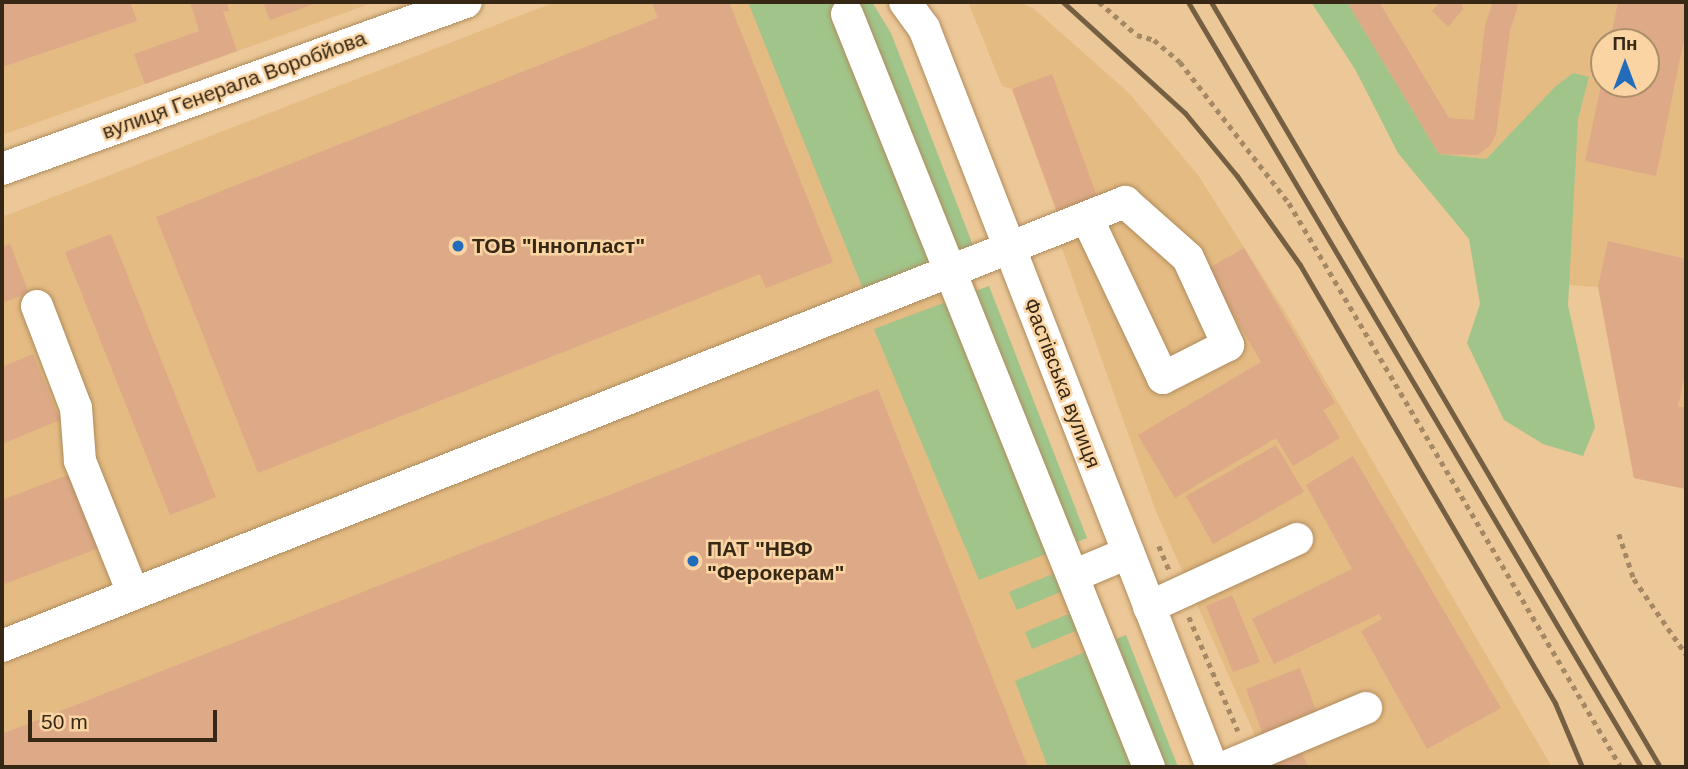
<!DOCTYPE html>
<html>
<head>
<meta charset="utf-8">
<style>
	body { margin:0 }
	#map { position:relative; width:1688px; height:769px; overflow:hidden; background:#ecc797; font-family:Helvetica,sans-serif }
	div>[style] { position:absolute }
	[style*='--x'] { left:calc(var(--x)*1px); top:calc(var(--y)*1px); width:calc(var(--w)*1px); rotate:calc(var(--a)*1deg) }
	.built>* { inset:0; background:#e4bb83 }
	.green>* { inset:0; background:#a0c489 }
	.building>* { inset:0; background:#dda987 }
	.path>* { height:4.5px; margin-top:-2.25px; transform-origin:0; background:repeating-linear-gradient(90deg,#a58964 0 5px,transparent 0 10px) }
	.roads { filter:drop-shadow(0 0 2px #af8c5d) drop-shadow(0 0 2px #af8c5d) }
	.minor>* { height:32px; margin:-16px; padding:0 16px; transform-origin:16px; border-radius:16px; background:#fff }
	.rail>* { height:5px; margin:-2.5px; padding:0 2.5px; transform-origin:2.5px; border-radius:2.5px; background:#755f42 }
	.dots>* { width:19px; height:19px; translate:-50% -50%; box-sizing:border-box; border:4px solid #fad4a3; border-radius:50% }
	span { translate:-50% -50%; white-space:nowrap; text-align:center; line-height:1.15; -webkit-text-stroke:5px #fad4a3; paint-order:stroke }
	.street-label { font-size:21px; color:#362815 }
	.poi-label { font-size:21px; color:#362815; font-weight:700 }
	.left { translate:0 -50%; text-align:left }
	.frame { position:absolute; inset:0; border:4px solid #362815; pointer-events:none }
	.north { position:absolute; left:1590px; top:28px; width:70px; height:70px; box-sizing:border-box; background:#fad4a3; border:2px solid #ac8f6a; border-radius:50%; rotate:0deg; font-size:19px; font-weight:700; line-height:28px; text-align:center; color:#362815 }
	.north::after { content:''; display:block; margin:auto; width:24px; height:32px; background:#236cbc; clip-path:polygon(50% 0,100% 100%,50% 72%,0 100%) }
	.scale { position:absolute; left:28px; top:710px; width:189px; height:32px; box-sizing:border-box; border:4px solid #362815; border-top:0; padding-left:9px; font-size:21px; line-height:24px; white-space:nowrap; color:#362815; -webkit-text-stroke:5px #fad4a3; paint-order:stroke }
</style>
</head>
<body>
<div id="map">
	<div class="built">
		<i style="clip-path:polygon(2px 2px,375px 2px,2px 135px)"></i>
		<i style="clip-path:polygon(555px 2px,864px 2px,1167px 767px,2px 767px,2px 217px)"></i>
		<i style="clip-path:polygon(968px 2px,1019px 2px,1033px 8px,1129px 93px,1198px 175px,1284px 310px,1552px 767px,1269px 767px,1155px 509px,1053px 223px,1056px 211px,1012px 89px,1002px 86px)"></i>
		<i style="clip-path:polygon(evenodd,1347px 2px,1686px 2px,1686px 489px,1634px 478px,1598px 287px,1501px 281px,1502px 142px,1486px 159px,1439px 154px,1347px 2px,1604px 42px,1646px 42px,1646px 84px,1604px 84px,1604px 42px)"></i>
	</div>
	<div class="green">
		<i style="clip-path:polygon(748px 2px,872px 2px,891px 33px,974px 248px,863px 289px)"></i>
		<i style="clip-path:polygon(1311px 2px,1347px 2px,1439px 154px,1486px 159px,1556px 86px,1573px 73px,1589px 77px,1578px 119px,1568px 305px,1595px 427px,1583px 456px,1543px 444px,1504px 420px,1467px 343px,1480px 304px,1469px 239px,1398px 153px,1355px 69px)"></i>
		<i style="clip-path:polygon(989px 286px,1087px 538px,979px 580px,874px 329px)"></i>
		<i style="clip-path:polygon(1055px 573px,1063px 591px,1017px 610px,1009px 592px)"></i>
		<i style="clip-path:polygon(1071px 613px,1078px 630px,1032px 649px,1025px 632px)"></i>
		<i style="clip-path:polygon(1126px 635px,1178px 767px,1048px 767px,1015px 681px)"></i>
	</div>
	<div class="building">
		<i style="clip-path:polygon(2px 2px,130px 2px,137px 21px,2px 67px)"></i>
		<i style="clip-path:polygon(190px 2px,227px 2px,229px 11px,223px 11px,237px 51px,145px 84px,134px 54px,199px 31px)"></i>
		<i style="clip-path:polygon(263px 2px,319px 2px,270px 20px)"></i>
		<i style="clip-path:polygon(657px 2px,729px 2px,833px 262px,766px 288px,760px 274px,258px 473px,156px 217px,658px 18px,652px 3px)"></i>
		<i style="clip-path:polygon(1347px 2px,1379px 2px,1449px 118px,1474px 120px,1485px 26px,1493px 2px,1519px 2px,1510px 31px,1496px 134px,1489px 147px,1477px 155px,1439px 154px)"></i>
		<i style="clip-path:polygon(1440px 2px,1462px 2px,1463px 9px,1448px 27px,1432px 11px)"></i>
		<i style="clip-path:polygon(1618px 2px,1686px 2px,1686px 30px,1656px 176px,1585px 161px,1603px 76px,1604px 84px,1646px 84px,1646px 42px,1610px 42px)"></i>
		<i style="clip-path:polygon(1052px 74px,1097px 196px,1057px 211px,1012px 89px)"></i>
		<i style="clip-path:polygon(111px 234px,216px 497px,170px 515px,65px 252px)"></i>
		<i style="clip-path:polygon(1608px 241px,1686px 259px,1686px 369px,1678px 406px,1686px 408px,1686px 489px,1634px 478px,1598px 286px)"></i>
		<i style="clip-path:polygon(10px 244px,29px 293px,2px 303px,2px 247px)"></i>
		<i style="clip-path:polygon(1244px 248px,1335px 403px,1323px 410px,1340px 438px,1293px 466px,1276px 438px,1175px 498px,1138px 435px,1261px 362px,1207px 269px)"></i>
		<i style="clip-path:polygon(33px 354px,60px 420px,2px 444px,2px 367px)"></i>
		<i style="clip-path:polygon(878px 389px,1028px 767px,2px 767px,2px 734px)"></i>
		<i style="clip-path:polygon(1276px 445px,1304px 492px,1213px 544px,1186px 496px)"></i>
		<i style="clip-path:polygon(1353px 456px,1501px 708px,1427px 749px,1361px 631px,1382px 619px,1379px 614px,1274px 664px,1252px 619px,1352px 569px,1306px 485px)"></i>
		<i style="clip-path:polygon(70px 474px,99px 548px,2px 585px,2px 500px)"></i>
		<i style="clip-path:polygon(1232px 595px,1260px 662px,1233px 672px,1206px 606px)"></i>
		<i style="clip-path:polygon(1300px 668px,1317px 713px,1263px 734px,1246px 689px)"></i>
		<i style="clip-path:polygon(1302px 753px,1308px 767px,1273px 767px,1272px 764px)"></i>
	</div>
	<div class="path">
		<i style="--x:1099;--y:2;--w:50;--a:41"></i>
		<i style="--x:1137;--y:35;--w:18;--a:16"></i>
		<i style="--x:1154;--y:40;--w:34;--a:40"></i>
		<i style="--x:1180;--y:62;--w:178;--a:52.3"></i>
		<i style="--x:1289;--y:203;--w:654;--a:59.52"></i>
		<i style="--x:1619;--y:534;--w:47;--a:71.6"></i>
		<i style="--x:1634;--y:579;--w:91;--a:55.3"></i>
		<i style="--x:1159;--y:546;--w:26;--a:67"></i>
		<i style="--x:1189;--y:617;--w:124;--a:66.7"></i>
	</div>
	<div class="roads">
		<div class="minor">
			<i style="--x:905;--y:2;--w:32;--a:54"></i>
			<i style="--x:924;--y:28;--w:793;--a:68.71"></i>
			<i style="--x:847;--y:14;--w:811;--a:68.15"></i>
			<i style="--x:2;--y:169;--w:493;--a:-19.8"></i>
			<i style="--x:37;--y:306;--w:109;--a:69.1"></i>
			<i style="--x:76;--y:408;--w:53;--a:85.7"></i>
			<i style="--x:80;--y:461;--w:142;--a:68.1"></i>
			<i style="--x:1073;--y:576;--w:60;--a:-22.7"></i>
			<i style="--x:1149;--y:607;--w:163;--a:-24.7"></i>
			<i style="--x:2;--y:646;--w:1208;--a:-21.57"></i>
			<i style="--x:1125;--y:202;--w:84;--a:41.6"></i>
			<i style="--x:1188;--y:258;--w:96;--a:65.3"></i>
			<i style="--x:1228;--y:345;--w:73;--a:153.1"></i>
			<i style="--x:1163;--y:378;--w:177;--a:-115.4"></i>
			<i style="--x:1225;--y:767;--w:153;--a:-22.7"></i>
		</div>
	</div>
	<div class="rail">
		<i style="--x:1063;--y:2;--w:165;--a:42.3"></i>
		<i style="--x:1185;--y:113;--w:82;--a:50.5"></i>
		<i style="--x:1237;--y:176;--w:109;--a:54.7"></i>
		<i style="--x:1300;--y:265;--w:507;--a:59.79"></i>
		<i style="--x:1555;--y:703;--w:69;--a:67.1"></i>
		<i style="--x:1188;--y:2;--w:889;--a:59.37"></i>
		<i style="--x:1211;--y:2;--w:887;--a:59.59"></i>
	</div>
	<div class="dots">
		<i style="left:458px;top:246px;background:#236cbc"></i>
		<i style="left:693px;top:561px;background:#236cbc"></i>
	</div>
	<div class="street-label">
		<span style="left:234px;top:85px;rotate:-20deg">вулиця Генерала Воробйова</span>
		<span style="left:1062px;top:383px;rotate:69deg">Фастівська вулиця</span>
	</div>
	<div class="poi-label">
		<span class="left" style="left:472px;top:246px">ТОВ "Іннопласт"</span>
		<span class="left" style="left:707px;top:561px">ПАТ "НВФ<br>"Ферокерам"</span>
	</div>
	<div class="frame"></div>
	<div class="north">Пн</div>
	<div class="scale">50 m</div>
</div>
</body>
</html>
